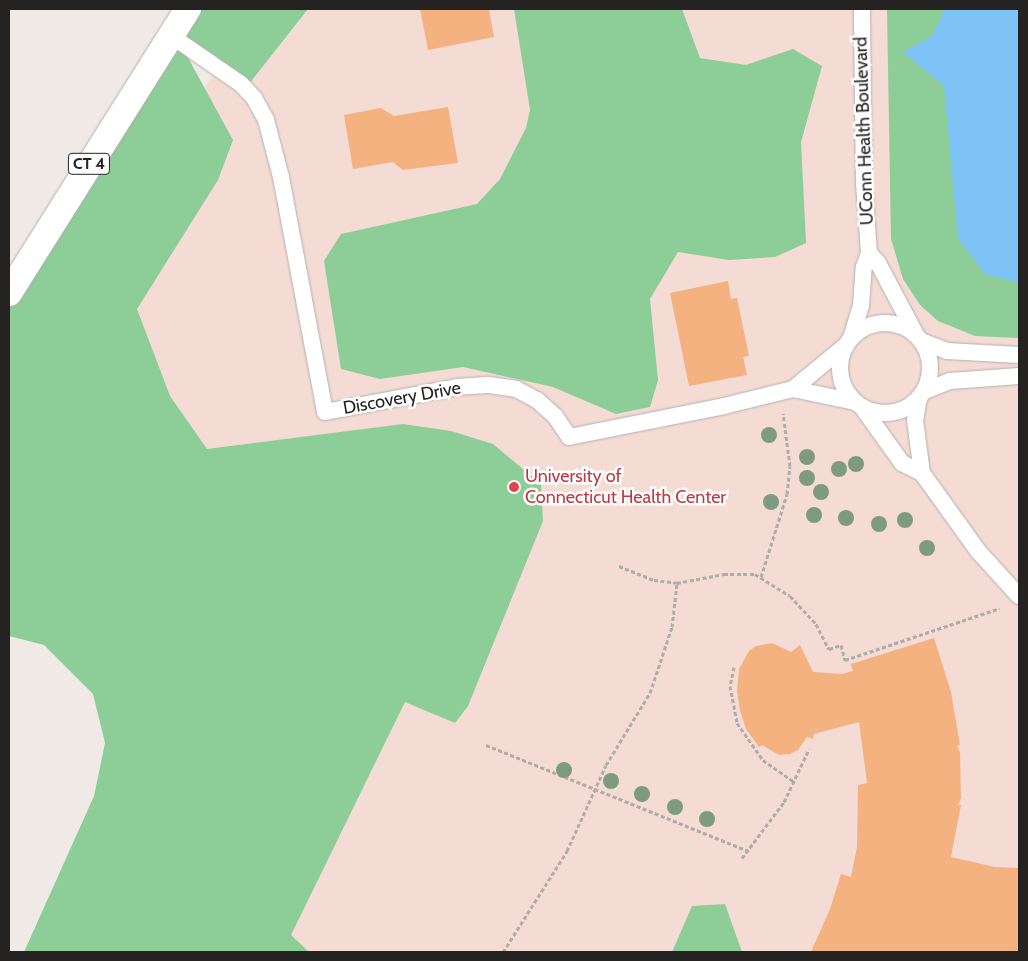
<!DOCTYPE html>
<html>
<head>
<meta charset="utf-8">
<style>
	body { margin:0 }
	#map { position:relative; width:1028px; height:961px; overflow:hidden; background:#f0eae7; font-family:Cabin,sans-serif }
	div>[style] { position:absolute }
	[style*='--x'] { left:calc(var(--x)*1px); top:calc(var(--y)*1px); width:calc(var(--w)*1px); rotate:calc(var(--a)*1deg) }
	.medical>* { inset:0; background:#f4dbd3 }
	.green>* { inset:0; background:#8dcd98 }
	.water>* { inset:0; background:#7dc3f6 }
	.building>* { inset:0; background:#f5b281 }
	.path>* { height:3px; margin-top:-1.5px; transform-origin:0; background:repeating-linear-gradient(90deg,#b0aca9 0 4px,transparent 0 6.5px) }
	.roads { filter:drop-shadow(0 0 1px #b6b0ad) drop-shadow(0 0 1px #b6b0ad) }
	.minor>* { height:16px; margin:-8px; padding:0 8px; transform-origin:8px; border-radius:8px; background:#fff }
	.minor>.ring { margin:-8px; padding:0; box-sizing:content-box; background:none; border:16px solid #fff; border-radius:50% }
	.primary>* { height:26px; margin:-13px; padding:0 13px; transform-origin:13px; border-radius:13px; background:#fff }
	.trees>* { width:16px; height:16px; margin:-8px; border-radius:50%; background:#7e9b82 }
	.dots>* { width:14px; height:14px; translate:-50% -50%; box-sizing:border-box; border:2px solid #fff; border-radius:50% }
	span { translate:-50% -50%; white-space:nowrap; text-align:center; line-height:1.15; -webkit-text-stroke:5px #fff; paint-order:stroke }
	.shield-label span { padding:1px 4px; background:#fff; border:1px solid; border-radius:4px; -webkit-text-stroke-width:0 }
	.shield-label { font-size:16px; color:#252322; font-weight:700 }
	.street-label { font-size:18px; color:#252322 }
	.health-label { font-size:18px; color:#be3a42 }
	.left { translate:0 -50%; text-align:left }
	.frame { position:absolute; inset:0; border:10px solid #252322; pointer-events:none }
</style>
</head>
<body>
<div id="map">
	<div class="medical">
		<i style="clip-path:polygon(253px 9px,1019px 9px,1019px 952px,241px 952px,9px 379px,183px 124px)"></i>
	</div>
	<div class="green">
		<i style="clip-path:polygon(188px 9px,308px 9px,245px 89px,174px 32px,233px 140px,218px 180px,137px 309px,170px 396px,207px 449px,403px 424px,451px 431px,493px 444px,541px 484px,543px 521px,468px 706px,455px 723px,405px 702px,291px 935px,309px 952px,24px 952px,94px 796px,105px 743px,93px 694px,44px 645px,9px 636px,9px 293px)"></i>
		<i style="clip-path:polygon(514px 9px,682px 9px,700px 58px,746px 65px,793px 49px,822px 66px,801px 142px,806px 243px,775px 257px,729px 260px,678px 252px,650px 299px,658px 380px,650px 407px,616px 414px,553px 387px,463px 367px,380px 379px,341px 369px,324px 261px,341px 234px,477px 204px,500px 179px,526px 128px,530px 110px)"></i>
		<i style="clip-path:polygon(887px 9px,1019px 9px,1019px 338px,975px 336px,938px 321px,920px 305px,903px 279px,891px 239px)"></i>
		<i style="clip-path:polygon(725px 904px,742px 952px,672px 952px,692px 906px)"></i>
	</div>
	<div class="water">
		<i style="clip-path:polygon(945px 9px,1019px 9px,1019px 281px,1016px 282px,985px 274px,958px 239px,944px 86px,903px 52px,932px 36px)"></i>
	</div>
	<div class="building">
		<i style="clip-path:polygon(420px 9px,489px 9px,494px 37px,428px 50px)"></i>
		<i style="clip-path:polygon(448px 107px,458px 163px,403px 170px,393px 162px,353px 169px,344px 115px,381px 108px,394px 116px)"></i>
		<i style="clip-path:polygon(728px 281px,731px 299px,737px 298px,749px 356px,743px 357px,747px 375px,689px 386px,670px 293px)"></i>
		<i style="clip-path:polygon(934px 638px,951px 692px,960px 745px,957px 745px,960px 752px,961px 798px,958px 805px,961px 805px,951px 857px,995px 867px,1019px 868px,1019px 952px,811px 952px,830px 909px,841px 874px,851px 877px,857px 847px,858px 785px,867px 783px,859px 722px,814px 734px,813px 739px,807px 737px,798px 750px,790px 754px,779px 755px,762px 745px,759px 747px,746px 729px,740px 710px,737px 692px,739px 669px,749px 651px,756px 646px,772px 643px,791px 652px,800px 645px,813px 672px,842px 674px,853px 671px,851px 664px)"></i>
	</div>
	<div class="path">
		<i style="--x:619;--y:566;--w:38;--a:22"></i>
		<i style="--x:654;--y:580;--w:23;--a:7"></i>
		<i style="--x:677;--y:583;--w:48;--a:-10.8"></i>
		<i style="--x:724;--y:574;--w:31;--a:0"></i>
		<i style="--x:755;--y:574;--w:41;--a:32.2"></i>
		<i style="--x:790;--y:596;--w:38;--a:47"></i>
		<i style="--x:816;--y:624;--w:28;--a:63"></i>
		<i style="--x:829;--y:649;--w:13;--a:-18"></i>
		<i style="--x:841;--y:645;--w:16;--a:75"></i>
		<i style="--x:845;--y:660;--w:163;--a:-18.5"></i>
		<i style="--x:761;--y:577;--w:87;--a:-72.6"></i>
		<i style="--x:787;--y:494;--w:28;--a:-84"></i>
		<i style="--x:790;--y:466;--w:53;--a:-97.5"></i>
		<i style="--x:734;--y:667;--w:19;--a:102"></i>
		<i style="--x:730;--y:686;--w:38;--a:79"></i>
		<i style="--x:737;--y:723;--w:45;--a:54.9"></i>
		<i style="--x:763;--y:760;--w:39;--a:35"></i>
		<i style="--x:486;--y:745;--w:283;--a:22"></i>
		<i style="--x:742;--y:858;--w:70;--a:-53.1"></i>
		<i style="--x:784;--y:802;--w:59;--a:-64.7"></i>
		<i style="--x:503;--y:952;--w:120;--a:-57.6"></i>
		<i style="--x:567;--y:851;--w:94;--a:-65.6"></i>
		<i style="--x:606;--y:765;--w:84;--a:-58.6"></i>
		<i style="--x:650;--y:693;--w:70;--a:-71.6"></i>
		<i style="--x:672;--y:627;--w:44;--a:-83.5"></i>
	</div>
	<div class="roads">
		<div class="minor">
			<i style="--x:170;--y:35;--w:86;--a:34.6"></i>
			<i style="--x:241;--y:84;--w:19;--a:47"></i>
			<i style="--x:254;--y:98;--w:25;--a:61"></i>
			<i style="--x:266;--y:120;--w:59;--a:75.3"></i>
			<i style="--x:281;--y:177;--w:239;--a:79.4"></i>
			<i style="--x:325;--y:412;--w:134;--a:-10.7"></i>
			<i style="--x:457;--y:387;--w:32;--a:-4"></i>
			<i style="--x:489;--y:385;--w:27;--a:8"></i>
			<i style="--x:516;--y:389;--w:24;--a:28"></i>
			<i style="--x:537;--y:400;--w:24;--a:42"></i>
			<i style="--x:555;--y:416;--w:25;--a:56"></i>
			<i style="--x:569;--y:437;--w:158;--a:-11.3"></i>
			<i style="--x:724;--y:406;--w:71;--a:-13.8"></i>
			<i style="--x:793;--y:389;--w:63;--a:11.8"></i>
			<i style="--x:869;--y:253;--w:13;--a:48"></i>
			<i style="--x:878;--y:263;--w:79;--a:62.1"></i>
			<i class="ring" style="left:840px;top:323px;width:74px;height:74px"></i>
			<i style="--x:851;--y:338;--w:34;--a:-73"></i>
			<i style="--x:861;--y:306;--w:39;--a:-86"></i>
			<i style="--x:864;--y:267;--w:15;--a:-70"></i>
			<i style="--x:869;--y:253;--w:70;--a:-94.1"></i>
			<i style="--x:864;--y:183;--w:174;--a:-90.7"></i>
			<i style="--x:921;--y:341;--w:28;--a:21"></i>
			<i style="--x:947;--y:351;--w:72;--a:3.2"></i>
			<i style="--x:793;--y:389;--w:67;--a:-39.6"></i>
			<i style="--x:925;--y:391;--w:27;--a:-22"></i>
			<i style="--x:950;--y:381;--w:69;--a:-4.1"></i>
			<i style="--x:919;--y:398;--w:22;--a:100"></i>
			<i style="--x:915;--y:420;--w:53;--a:82.5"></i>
			<i style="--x:862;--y:407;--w:69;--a:54.5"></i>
			<i style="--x:902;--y:463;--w:22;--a:27"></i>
			<i style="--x:922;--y:473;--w:96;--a:54.3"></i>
			<i style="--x:978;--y:551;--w:61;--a:47.7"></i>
		</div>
		<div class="primary">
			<i style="--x:9;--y:293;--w:336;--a:-57.8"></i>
		</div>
	</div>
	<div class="trees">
		<i style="left:769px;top:435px"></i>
		<i style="left:807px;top:457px"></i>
		<i style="left:856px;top:464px"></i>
		<i style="left:839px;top:469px"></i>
		<i style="left:807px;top:478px"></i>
		<i style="left:821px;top:492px"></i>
		<i style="left:771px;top:502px"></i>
		<i style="left:814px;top:515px"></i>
		<i style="left:846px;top:518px"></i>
		<i style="left:905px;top:520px"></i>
		<i style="left:879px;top:524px"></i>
		<i style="left:927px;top:548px"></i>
		<i style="left:564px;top:770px"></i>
		<i style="left:611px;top:781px"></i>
		<i style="left:642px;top:794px"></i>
		<i style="left:675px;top:807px"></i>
		<i style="left:707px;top:819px"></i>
	</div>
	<div class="dots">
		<i style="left:514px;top:487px;background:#e0444e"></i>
	</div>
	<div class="shield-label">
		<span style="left:89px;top:164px">CT 4</span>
	</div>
	<div class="street-label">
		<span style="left:864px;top:131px;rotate:-92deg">UConn Health Boulevard</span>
		<span style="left:402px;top:398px;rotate:-10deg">Discovery Drive</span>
	</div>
	<div class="health-label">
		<span class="left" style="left:525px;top:487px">University of<br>Connecticut Health Center</span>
	</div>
	<div class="frame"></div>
</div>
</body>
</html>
